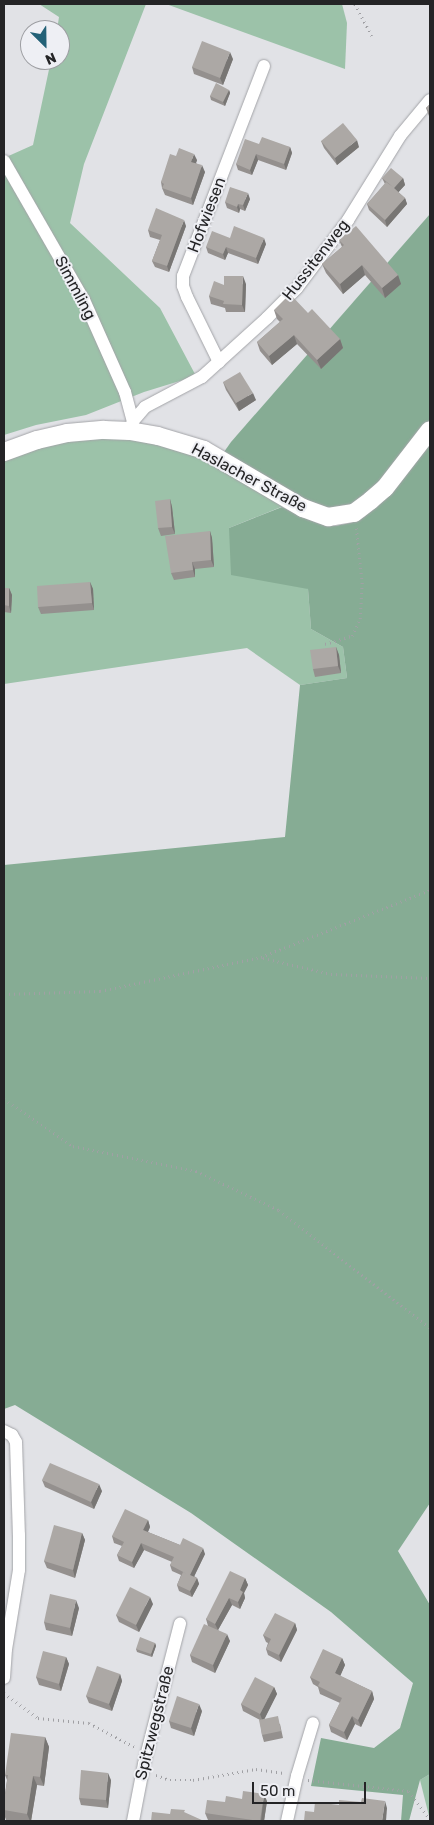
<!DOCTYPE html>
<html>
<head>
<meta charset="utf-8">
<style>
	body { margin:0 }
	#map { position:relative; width:434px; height:1825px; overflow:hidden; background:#e1e2e6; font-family:Rubik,sans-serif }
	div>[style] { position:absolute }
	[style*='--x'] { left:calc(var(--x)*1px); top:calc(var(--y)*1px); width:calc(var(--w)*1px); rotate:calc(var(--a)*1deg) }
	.green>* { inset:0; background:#9cc2a9 }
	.forest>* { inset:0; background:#86ac94 }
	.path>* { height:2.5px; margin-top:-1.25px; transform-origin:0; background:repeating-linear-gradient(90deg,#a0a0a4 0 1px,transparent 0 5px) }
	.roads { filter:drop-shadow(0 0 1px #a3a4a8) drop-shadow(0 0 1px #a3a4a8) }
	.street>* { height:12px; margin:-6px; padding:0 6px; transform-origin:6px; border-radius:6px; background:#fff }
	.secondary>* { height:18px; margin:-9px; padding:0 9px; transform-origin:9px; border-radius:9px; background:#fff }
	.wall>* { inset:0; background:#94908e }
	.shaded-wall>* { inset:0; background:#787674 }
	.building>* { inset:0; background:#aca8a5 }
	span { translate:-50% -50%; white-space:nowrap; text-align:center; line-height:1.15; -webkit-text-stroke:4px #eeeff4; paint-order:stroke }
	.street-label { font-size:16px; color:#242426 }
	.frame { position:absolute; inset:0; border:5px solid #242426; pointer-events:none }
	.north { position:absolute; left:20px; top:20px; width:50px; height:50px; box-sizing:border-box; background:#eeeff4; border:1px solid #9d9ea2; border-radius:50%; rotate:157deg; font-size:14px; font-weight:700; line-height:20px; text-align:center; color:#242426 }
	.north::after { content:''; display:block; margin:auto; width:18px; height:22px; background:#236177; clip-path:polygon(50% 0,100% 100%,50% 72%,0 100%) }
	.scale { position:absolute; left:252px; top:1782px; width:114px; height:22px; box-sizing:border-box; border:2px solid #242426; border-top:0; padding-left:6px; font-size:15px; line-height:18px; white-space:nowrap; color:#242426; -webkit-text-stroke:4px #eeeff4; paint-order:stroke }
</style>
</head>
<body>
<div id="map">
	<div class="green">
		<i style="clip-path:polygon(39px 4px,146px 4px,84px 164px,70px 223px,160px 308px,196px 376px,144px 392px,86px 415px,36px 425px,4px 435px,4px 158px,33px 145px,51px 60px,60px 60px,60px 30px,57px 30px,59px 17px)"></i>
		<i style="clip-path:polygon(166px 4px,342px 4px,347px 23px,345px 69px)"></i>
		<i style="clip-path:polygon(101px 436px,156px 443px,206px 458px,291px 503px,229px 528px,308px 589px,311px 629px,343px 647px,347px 678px,300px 685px,247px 648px,4px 684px,4px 459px,46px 442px)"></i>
		<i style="clip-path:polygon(430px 1774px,430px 1820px,420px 1780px)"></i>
	</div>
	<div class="forest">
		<i style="clip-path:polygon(430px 214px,430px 420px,375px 492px,353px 508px,328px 514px,219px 459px,231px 442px)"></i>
		<i style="clip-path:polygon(430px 438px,430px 1503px,398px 1551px,430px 1605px,430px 1774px,420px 1780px,409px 1821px,401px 1821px,403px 1795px,311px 1786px,321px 1738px,374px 1748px,400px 1728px,413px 1683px,331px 1612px,191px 1513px,15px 1405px,4px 1409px,4px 865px,285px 837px,300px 685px,347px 678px,343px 647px,311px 629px,308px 589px,231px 575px,229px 528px,282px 507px,317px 523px,335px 526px,350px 523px,364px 517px,375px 507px)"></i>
	</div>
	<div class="path">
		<i style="--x:355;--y:4;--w:36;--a:62"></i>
		<i style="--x:325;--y:644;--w:28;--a:-17"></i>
		<i style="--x:352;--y:636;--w:19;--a:-65"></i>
		<i style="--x:360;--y:619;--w:35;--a:-87"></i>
		<i style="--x:362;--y:584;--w:57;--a:-96"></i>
		<i style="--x:263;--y:958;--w:70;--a:13.2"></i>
		<i style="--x:331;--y:974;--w:99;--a:2.3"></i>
		<i style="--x:4;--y:994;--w:96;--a:-1.8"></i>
		<i style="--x:100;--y:991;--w:165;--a:-11.9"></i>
		<i style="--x:261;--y:957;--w:180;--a:-21.6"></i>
		<i style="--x:428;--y:891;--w:4;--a:-56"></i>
		<i style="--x:4;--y:1099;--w:83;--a:34.3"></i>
		<i style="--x:73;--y:1146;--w:126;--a:11.5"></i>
		<i style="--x:196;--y:1171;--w:92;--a:25.2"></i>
		<i style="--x:279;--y:1210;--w:192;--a:38"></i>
		<i style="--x:4;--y:1693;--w:42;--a:36.3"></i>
		<i style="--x:38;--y:1718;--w:51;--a:5.6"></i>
		<i style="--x:89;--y:1723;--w:52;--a:27.6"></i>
		<i style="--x:156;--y:1775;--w:15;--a:20"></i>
		<i style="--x:170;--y:1780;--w:23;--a:0"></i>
		<i style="--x:193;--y:1780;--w:64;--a:-9.9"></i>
		<i style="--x:256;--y:1769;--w:28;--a:8"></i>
		<i style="--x:308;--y:1780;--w:102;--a:6.2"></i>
		<i style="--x:409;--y:1791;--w:35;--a:53"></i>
	</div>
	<div class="roads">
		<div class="street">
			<i style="--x:4;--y:161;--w:160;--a:60.1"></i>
			<i style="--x:84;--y:300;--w:101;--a:66"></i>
			<i style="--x:125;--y:392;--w:30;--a:75"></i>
			<i style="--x:219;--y:362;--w:72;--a:-116.2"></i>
			<i style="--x:187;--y:297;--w:12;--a:-110"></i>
			<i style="--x:183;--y:286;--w:10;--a:-90"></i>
			<i style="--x:183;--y:276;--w:225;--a:-68.9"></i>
			<i style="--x:130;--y:431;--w:10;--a:-73"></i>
			<i style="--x:133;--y:421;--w:18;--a:-49"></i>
			<i style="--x:145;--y:407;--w:64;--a:-27.8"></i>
			<i style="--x:202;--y:377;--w:88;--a:-42.2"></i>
			<i style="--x:267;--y:318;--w:42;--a:-45"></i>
			<i style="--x:297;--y:288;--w:85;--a:-53.1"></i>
			<i style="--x:348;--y:220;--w:99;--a:-58.2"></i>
			<i style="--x:400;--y:136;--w:47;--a:-50.2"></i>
			<i style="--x:4;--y:1431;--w:9;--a:27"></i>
			<i style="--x:12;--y:1435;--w:8;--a:60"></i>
			<i style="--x:16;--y:1442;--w:93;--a:88.2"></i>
			<i style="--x:19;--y:1535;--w:35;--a:90"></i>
			<i style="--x:19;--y:1570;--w:80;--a:99.3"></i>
			<i style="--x:6;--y:1649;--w:29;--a:94"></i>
			<i style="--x:133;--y:1821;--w:58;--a:-79.1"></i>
			<i style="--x:144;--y:1764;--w:145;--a:-75.6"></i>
			<i style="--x:287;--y:1821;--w:46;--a:-77.5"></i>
			<i style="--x:297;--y:1776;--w:55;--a:-73.2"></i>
		</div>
		<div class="secondary">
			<i style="--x:4;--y:452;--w:35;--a:-20"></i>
			<i style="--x:37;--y:440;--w:31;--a:-13"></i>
			<i style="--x:67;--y:433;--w:37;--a:-5"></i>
			<i style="--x:104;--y:430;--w:26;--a:2"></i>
			<i style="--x:130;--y:431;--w:28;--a:10"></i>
			<i style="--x:158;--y:436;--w:48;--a:16.9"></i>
			<i style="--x:204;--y:450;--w:115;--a:30.4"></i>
			<i style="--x:303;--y:508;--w:27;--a:20"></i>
			<i style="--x:328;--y:517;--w:26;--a:-9"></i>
			<i style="--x:354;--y:513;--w:21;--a:-37"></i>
			<i style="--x:371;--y:500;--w:18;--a:-41"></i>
			<i style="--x:385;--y:488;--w:73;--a:-52.2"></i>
		</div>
	</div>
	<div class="wall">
		<i style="clip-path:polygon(233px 59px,223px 85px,194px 74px,192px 67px)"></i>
		<i style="clip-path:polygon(229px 90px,230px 93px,225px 106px,211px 100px,210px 96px)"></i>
		<i style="clip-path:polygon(430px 104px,430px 117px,429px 116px,426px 108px)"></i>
		<i style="clip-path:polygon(321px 141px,359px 147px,337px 165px,324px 148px)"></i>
		<i style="clip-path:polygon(259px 144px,290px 147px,292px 153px,286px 170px,258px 160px,252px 175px,238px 170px,236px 164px)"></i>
		<i style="clip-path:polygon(176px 156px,197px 160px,196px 163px,205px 172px,193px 205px,165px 195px,162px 188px,161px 182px)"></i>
		<i style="clip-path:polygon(382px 178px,403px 178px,405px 185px,398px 192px,405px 198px,407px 204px,387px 227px,369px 210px,367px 204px,385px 184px)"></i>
		<i style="clip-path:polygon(250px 199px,245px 211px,240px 209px,239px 213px,227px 208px,225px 202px)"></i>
		<i style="clip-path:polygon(186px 226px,169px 272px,155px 267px,152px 261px,160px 240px,150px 237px,148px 230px)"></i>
		<i style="clip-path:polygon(230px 238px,266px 244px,258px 264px,228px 253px,225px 260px,208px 253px,206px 247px)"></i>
		<i style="clip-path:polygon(339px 240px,398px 275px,401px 284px,385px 298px,365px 275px,343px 294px,326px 273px,322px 264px,342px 247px)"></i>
		<i style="clip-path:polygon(246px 284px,245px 312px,226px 312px,225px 308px,211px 304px,209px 296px,224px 285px)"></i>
		<i style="clip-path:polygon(274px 310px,308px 313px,340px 339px,343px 348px,321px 369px,297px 344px,272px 365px,260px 351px,257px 342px,280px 322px,277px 319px)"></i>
		<i style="clip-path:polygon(223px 382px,256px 400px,239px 411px,226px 390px)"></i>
		<i style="clip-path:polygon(170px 499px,172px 507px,175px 534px,161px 536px,158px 528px)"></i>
		<i style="clip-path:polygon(210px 531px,212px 538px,214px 567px,195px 569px,195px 577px,174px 580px,171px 573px)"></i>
		<i style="clip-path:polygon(90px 582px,93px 589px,94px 610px,41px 614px,38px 607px)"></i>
		<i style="clip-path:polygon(4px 588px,9px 588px,12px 595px,11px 613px,4px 612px)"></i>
		<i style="clip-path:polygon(336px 647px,339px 655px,341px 673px,315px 677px,313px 669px)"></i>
		<i style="clip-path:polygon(42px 1480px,102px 1491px,94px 1509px,45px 1487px)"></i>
		<i style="clip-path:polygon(148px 1520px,150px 1527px,148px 1532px,180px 1545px,205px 1554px,194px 1576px,197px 1578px,199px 1584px,192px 1597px,179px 1591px,177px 1585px,181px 1575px,172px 1571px,170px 1565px,172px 1562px,144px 1550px,134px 1568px,119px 1561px,117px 1555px,122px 1546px,114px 1543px,112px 1536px)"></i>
		<i style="clip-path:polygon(82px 1533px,85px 1540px,75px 1578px,47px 1568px,44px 1561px)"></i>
		<i style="clip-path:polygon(245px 1578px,248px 1585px,244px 1593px,245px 1598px,240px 1609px,232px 1605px,218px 1630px,230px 1641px,215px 1673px,192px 1662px,190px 1655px,208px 1626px,206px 1619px)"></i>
		<i style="clip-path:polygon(153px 1604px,139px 1632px,119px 1622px,116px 1615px)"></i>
		<i style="clip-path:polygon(79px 1608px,72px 1636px,46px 1630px,44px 1622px)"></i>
		<i style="clip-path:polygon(295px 1623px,297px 1630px,281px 1662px,268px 1655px,266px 1649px,268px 1643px,266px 1642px,263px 1635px)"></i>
		<i style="clip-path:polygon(155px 1643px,156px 1646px,152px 1657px,137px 1652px,136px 1649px)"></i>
		<i style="clip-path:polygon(66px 1657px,69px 1664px,61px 1691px,39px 1685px,36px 1677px)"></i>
		<i style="clip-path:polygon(342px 1658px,345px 1665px,340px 1676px,372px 1691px,374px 1699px,361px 1727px,355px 1724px,347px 1740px,331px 1732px,329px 1725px,340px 1703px,320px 1694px,318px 1687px,313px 1684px,310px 1677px)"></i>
		<i style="clip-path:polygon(120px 1674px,122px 1681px,112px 1711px,89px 1703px,86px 1696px)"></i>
		<i style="clip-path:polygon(274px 1687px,277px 1694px,264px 1719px,280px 1724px,283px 1738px,264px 1742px,262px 1735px,260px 1720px,243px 1711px,241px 1704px)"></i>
		<i style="clip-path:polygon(202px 1711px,194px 1736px,171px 1728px,169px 1721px)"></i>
		<i style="clip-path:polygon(45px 1737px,49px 1747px,44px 1786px,37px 1785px,31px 1821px,16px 1821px,6px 1820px,4px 1814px,4px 1801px,7px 1780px,5px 1775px)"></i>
		<i style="clip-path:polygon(111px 1780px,108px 1808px,81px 1805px,79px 1798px)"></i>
		<i style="clip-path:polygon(267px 1801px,264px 1821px,214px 1821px,208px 1820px,205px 1813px)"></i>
	</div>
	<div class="shaded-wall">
		<i style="clip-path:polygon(230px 52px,233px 59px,223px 85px,220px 78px)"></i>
		<i style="clip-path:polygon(229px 90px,230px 93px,225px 106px,223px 102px)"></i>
		<i style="clip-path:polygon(357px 140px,359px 147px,337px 165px,335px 158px)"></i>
		<i style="clip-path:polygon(290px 147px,292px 153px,286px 170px,284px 164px)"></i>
		<i style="clip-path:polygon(194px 154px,197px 160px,194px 169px,191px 162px)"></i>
		<i style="clip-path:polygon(256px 154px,258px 160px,252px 175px,250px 170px)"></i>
		<i style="clip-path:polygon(202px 165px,205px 172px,193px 205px,191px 198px)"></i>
		<i style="clip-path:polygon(403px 178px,405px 185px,396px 195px,394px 188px)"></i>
		<i style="clip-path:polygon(248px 193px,250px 199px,245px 211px,243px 205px)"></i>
		<i style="clip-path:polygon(405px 198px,407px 204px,387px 227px,385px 220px)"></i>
		<i style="clip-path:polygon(238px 204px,240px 209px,239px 213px,237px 207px)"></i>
		<i style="clip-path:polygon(184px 220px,186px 226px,169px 272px,167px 266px)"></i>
		<i style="clip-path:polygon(264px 238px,266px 244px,258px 264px,256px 258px)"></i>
		<i style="clip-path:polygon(226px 247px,228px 253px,225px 260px,223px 254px)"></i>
		<i style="clip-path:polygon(362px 265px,365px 275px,343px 294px,340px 284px)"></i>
		<i style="clip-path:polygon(398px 275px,401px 284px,385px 298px,382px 288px)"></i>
		<i style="clip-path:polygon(243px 276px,246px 284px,245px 312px,242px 305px)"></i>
		<i style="clip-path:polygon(294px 335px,297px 344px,272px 365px,269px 356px)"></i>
		<i style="clip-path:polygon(340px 339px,343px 348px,321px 369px,317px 360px)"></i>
		<i style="clip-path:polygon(253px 393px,256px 400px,239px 411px,236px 403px)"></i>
		<i style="clip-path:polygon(170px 499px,172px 507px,175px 534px,172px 527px)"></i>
		<i style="clip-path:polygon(210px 531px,212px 538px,214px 567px,211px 560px)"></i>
		<i style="clip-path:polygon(192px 562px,195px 569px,195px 577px,193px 570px)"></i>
		<i style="clip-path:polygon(90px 582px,93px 589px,94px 610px,92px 603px)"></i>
		<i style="clip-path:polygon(9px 588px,12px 595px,11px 613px,9px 606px)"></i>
		<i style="clip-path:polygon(336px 647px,339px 655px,341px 673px,338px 666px)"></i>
		<i style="clip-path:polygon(99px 1484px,102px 1491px,94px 1509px,91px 1502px)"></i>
		<i style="clip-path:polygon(148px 1520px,150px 1527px,146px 1536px,143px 1530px)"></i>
		<i style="clip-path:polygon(82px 1533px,85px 1540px,75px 1578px,73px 1570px)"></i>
		<i style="clip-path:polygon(141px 1543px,144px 1550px,134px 1568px,132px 1562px)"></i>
		<i style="clip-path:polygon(203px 1548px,205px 1554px,192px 1581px,190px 1575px)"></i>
		<i style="clip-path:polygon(197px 1578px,199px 1584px,192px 1597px,190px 1591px)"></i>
		<i style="clip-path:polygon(245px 1578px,248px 1585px,244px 1593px,245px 1598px,240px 1609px,238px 1602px,240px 1590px)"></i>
		<i style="clip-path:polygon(150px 1597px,153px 1604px,139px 1632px,136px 1625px)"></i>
		<i style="clip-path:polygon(229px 1598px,232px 1605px,218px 1630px,215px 1624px)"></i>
		<i style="clip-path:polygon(76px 1600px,79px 1608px,72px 1636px,70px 1628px)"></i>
		<i style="clip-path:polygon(295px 1623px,297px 1630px,281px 1662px,279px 1655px)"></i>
		<i style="clip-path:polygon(227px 1634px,230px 1641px,215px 1673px,213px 1665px)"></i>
		<i style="clip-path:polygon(155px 1643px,156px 1646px,152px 1657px,151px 1654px)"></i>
		<i style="clip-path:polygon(66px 1657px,69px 1664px,61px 1691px,59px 1684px)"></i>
		<i style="clip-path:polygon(342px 1658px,345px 1665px,338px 1681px,335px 1673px)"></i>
		<i style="clip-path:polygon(120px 1674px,122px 1681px,112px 1711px,109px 1704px)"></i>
		<i style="clip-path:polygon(274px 1687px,277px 1694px,263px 1722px,260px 1714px)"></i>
		<i style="clip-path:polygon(372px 1691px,374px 1699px,361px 1727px,358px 1720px)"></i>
		<i style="clip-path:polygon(199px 1704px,202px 1711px,194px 1736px,191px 1728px)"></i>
		<i style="clip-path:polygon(352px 1716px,355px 1724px,347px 1740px,344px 1732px)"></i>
		<i style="clip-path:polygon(45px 1737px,49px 1747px,44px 1786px,40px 1777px)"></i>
		<i style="clip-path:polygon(108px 1773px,111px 1780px,108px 1808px,106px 1800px)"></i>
		<i style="clip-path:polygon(33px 1776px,37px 1785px,31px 1821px,30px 1821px,27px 1814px)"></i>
		<i style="clip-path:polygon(264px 1794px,267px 1801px,264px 1821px,261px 1821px)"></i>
		<i style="clip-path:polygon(385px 1801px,387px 1808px,386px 1821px,382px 1821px)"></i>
	</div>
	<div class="building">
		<i style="clip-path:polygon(202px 41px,230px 52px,220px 78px,192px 67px)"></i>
		<i style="clip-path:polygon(216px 83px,229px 90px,223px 102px,210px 96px)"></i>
		<i style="clip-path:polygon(430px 104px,430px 112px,426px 108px)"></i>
		<i style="clip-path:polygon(343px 123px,357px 140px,335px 158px,321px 141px)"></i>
		<i style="clip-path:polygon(262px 137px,290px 147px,284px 164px,256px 154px,250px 170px,236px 164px,245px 139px,259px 144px)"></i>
		<i style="clip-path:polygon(179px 148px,194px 154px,191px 162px,202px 165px,191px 198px,162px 188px,164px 184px,161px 182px,170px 154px,176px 156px)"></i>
		<i style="clip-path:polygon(391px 168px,403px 178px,394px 188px,405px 198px,385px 220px,367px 204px,386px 182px,393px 187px,382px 178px)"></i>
		<i style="clip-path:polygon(230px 187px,248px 193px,243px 205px,238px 204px,237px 207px,225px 202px)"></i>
		<i style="clip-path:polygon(156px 208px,184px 220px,167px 266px,152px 261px,162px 235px,148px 230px)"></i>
		<i style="clip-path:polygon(234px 226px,264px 238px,256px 258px,226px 247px,223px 254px,206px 247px,212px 231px,230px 238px)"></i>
		<i style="clip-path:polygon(356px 226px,398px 275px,382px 288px,362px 265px,340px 284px,322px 264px,344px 245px,339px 240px)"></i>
		<i style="clip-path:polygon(224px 276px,243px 276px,242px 305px,223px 304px,224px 301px,209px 296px,214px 281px,224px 285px)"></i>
		<i style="clip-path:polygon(290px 294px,308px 313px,312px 309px,340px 339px,317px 360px,294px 335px,269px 356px,257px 342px,283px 319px,274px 310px)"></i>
		<i style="clip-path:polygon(240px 372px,253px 393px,236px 403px,223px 382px)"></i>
		<i style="clip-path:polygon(170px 499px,172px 527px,158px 528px,155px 501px)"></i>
		<i style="clip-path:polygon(210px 531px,211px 560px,192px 562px,193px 570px,171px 573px,165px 536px)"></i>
		<i style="clip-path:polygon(90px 582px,92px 603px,38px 607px,37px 586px)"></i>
		<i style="clip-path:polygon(4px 588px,9px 588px,9px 606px,4px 605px)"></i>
		<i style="clip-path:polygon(336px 647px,338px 666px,313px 669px,310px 650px)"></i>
		<i style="clip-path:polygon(50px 1463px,99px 1484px,91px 1502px,42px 1480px)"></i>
		<i style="clip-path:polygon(125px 1509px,148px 1520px,143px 1530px,180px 1545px,183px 1538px,203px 1548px,190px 1575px,197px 1578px,190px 1591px,177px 1585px,183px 1572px,187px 1574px,170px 1565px,174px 1557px,141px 1543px,132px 1562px,117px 1555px,124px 1542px,112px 1536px)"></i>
		<i style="clip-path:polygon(54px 1525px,82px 1533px,73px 1570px,44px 1561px)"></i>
		<i style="clip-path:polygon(230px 1571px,245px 1578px,240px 1590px,243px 1592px,238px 1602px,229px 1598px,215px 1624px,206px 1619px)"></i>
		<i style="clip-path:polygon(130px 1587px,150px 1597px,136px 1625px,116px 1615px)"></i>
		<i style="clip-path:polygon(50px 1594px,76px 1600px,70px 1628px,44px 1622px)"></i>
		<i style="clip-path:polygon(275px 1613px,295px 1623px,279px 1655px,266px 1649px,271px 1639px,263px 1635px)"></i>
		<i style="clip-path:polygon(204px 1624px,227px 1634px,213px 1665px,190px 1655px)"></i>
		<i style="clip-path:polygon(140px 1637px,155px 1643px,151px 1654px,136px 1649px)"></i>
		<i style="clip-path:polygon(323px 1649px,342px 1658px,335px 1673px,372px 1691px,358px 1720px,352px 1716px,344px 1732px,329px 1725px,342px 1698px,318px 1686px,320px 1682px,310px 1677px)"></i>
		<i style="clip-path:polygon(43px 1651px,66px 1657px,59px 1684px,36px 1677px)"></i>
		<i style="clip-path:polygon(97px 1666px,120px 1674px,109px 1704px,86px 1696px)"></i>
		<i style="clip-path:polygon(255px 1677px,274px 1687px,260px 1714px,241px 1704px)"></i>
		<i style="clip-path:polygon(177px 1696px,199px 1704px,191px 1728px,169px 1721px)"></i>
		<i style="clip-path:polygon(278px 1716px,281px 1731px,262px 1735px,259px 1720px)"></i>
		<i style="clip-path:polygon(11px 1733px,45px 1737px,40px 1777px,33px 1776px,27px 1814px,4px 1810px,4px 1801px,8px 1775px,5px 1775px)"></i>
		<i style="clip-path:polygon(81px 1770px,108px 1773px,106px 1800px,79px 1798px)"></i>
		<i style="clip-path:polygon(243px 1791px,264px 1794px,260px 1821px,205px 1813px,207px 1800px,225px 1802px,226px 1796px,242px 1799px)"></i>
		<i style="clip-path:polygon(362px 1798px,385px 1801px,382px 1821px,304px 1821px,305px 1811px,314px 1812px,315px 1802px,339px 1805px,339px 1800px,361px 1802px)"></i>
		<i style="clip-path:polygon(171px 1809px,185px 1810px,184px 1812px,204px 1821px,151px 1821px,152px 1812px,170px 1814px)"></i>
	</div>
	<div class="street-label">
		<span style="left:207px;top:215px;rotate:-69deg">Hofwiesen</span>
		<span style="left:316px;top:260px;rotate:-52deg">Hussitenweg</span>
		<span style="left:75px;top:288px;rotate:62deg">Simmling</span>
		<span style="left:249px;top:478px;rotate:28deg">Haslacher Straße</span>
		<span style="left:155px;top:1723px;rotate:-76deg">Spitzwegstraße</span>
	</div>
	<div class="frame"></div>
	<div class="north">N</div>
	<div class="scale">50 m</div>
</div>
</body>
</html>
